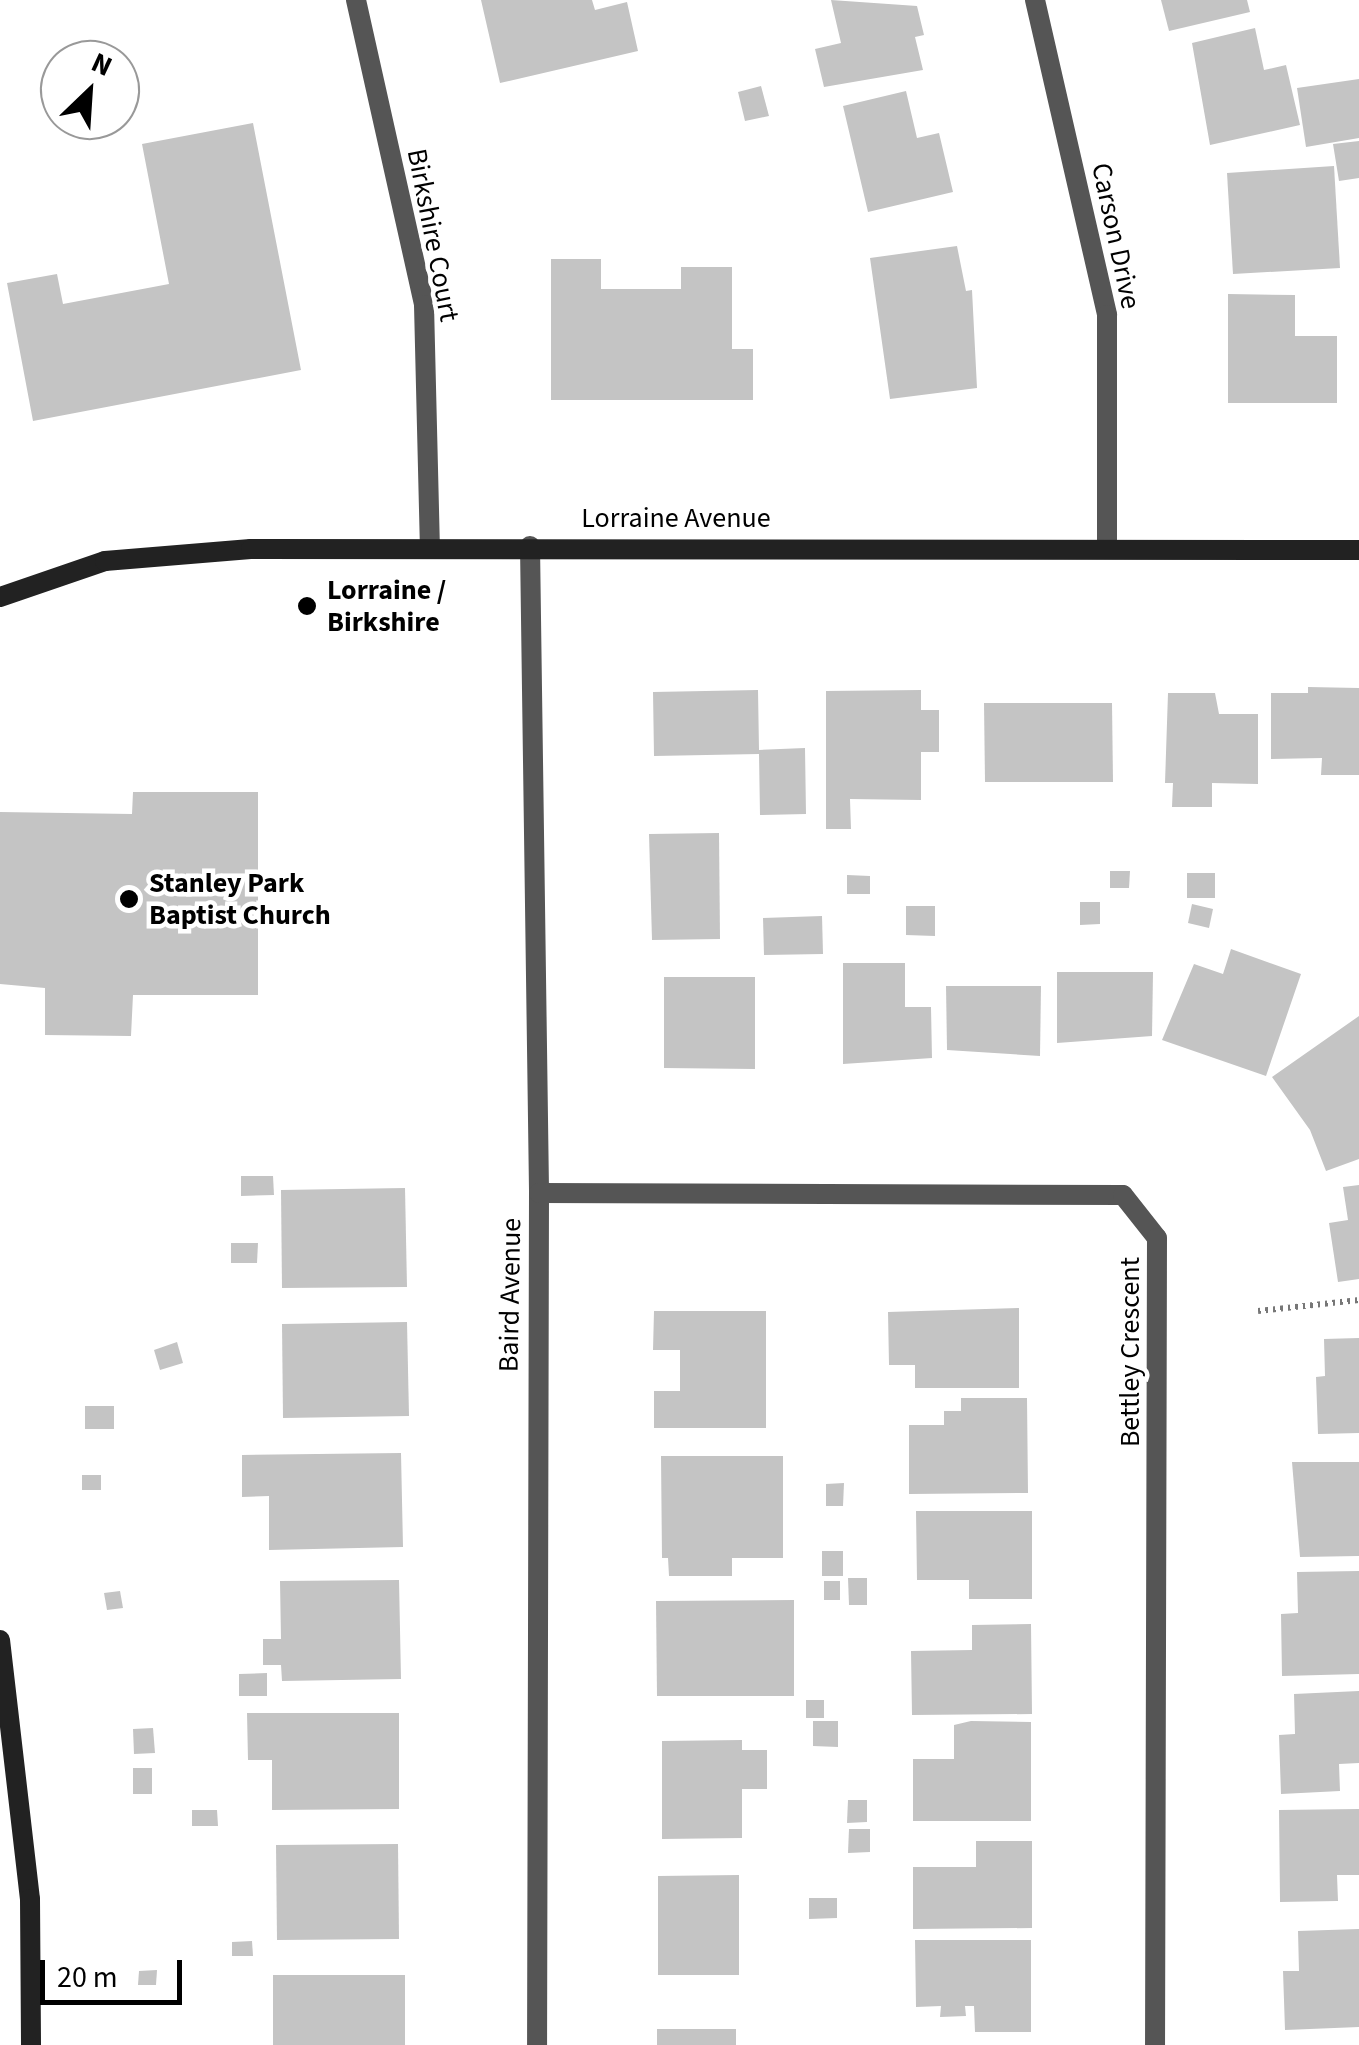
<!DOCTYPE html>
<html>
<head>
<meta charset="utf-8">
<style>
	body { margin:0 }
	#map { position:relative; width:1359px; height:2045px; overflow:hidden; background:#fff; font-family:"Source Sans 3",sans-serif }
	div>[style] { position:absolute }
	[style*='--x'] { left:calc(var(--x)*1px); top:calc(var(--y)*1px); width:calc(var(--w)*1px); rotate:calc(var(--a)*1deg) }
	.building>* { inset:0; background:#c4c4c4 }
	.path>* { height:6px; margin-top:-3px; transform-origin:0; background:repeating-linear-gradient(90deg,#777 0 2.5px,transparent 0 7.5px) }
	.street>* { height:20px; margin:-10px; padding:0 10px; transform-origin:10px; border-radius:10px; background:#555 }
	.secondary>* { height:20px; margin:-10px; padding:0 10px; transform-origin:10px; border-radius:10px; background:#222 }
	.dots>* { width:28px; height:28px; translate:-50% -50%; box-sizing:border-box; border:5px solid #fff; border-radius:50% }
	span { translate:-50% -50%; white-space:nowrap; text-align:center; line-height:1.15; -webkit-text-stroke:9px #fff; paint-order:stroke }
	.street-label { font-size:28px; color:#000 }
	.poi-label { font-size:28px; color:#000; font-weight:700 }
	.left { translate:0 -50%; text-align:left }
	.north { position:absolute; left:40px; top:40px; width:100px; height:100px; box-sizing:border-box; background:#fff; border:2px solid #999; border-radius:50%; rotate:25deg; font-size:28px; font-weight:700; line-height:40px; text-align:center; color:#000 }
	.north::after { content:''; display:block; margin:auto; width:35px; height:45px; background:#000; clip-path:polygon(50% 0,100% 100%,50% 72%,0 100%) }
	.scale { position:absolute; left:40px; top:1960px; width:142px; height:45px; box-sizing:border-box; border:5px solid #000; border-top:0; padding-left:12px; font-size:30px; line-height:35px; white-space:nowrap; color:#000; -webkit-text-stroke:8px #fff; paint-order:stroke }
</style>
</head>
<body>
<div id="map">
	<div class="building">
		<i style="clip-path:polygon(481px 0,592px 0,595px 10px,627px 2px,638px 51px,500px 83px)"></i>
		<i style="clip-path:polygon(831px 0,917px 6px,924px 35px,915px 37px,923px 70px,824px 87px,815px 49px,841px 43px)"></i>
		<i style="clip-path:polygon(1161px 0,1247px 0,1250px 12px,1169px 31px)"></i>
		<i style="clip-path:polygon(1255px 28px,1264px 70px,1286px 65px,1300px 125px,1210px 145px,1192px 43px)"></i>
		<i style="clip-path:polygon(1359px 79px,1359px 138px,1306px 147px,1297px 88px)"></i>
		<i style="clip-path:polygon(761px 86px,769px 116px,745px 121px,738px 92px)"></i>
		<i style="clip-path:polygon(906px 91px,917px 138px,939px 133px,953px 192px,868px 212px,843px 106px)"></i>
		<i style="clip-path:polygon(253px 123px,301px 370px,33px 421px,7px 283px,57px 274px,63px 304px,169px 284px,142px 144px)"></i>
		<i style="clip-path:polygon(1359px 141px,1359px 178px,1339px 181px,1333px 144px)"></i>
		<i style="clip-path:polygon(1334px 166px,1340px 268px,1233px 274px,1227px 173px)"></i>
		<i style="clip-path:polygon(957px 246px,966px 291px,972px 290px,977px 388px,890px 399px,870px 258px)"></i>
		<i style="clip-path:polygon(551px 259px,601px 259px,601px 289px,681px 289px,681px 267px,732px 267px,732px 349px,753px 349px,753px 400px,551px 400px)"></i>
		<i style="clip-path:polygon(1228px 294px,1295px 295px,1295px 336px,1337px 336px,1337px 403px,1228px 403px)"></i>
		<i style="clip-path:polygon(1308px 687px,1359px 688px,1359px 775px,1321px 775px,1322px 758px,1271px 759px,1271px 693px,1308px 693px)"></i>
		<i style="clip-path:polygon(758px 690px,759px 750px,805px 748px,806px 814px,760px 815px,759px 754px,654px 756px,653px 692px)"></i>
		<i style="clip-path:polygon(921px 690px,921px 710px,939px 710px,939px 752px,921px 752px,921px 800px,850px 799px,851px 829px,826px 829px,826px 691px)"></i>
		<i style="clip-path:polygon(1168px 693px,1215px 693px,1219px 714px,1258px 714px,1258px 784px,1212px 783px,1212px 807px,1172px 807px,1173px 783px,1165px 783px)"></i>
		<i style="clip-path:polygon(984px 703px,1112px 703px,1113px 782px,985px 782px)"></i>
		<i style="clip-path:polygon(133px 792px,258px 792px,258px 995px,133px 995px,131px 1036px,45px 1035px,45px 988px,0 984px,0 812px,132px 814px)"></i>
		<i style="clip-path:polygon(719px 833px,720px 939px,652px 940px,649px 834px)"></i>
		<i style="clip-path:polygon(1110px 871px,1130px 871px,1129px 888px,1110px 888px)"></i>
		<i style="clip-path:polygon(1187px 873px,1215px 873px,1215px 898px,1187px 898px)"></i>
		<i style="clip-path:polygon(847px 875px,870px 876px,870px 894px,847px 894px)"></i>
		<i style="clip-path:polygon(1080px 902px,1100px 902px,1100px 924px,1080px 925px)"></i>
		<i style="clip-path:polygon(1192px 904px,1213px 909px,1209px 928px,1188px 923px)"></i>
		<i style="clip-path:polygon(906px 906px,935px 906px,935px 936px,906px 935px)"></i>
		<i style="clip-path:polygon(822px 916px,823px 954px,764px 955px,763px 918px)"></i>
		<i style="clip-path:polygon(1231px 949px,1301px 974px,1266px 1076px,1162px 1040px,1194px 964px,1223px 974px)"></i>
		<i style="clip-path:polygon(843px 963px,905px 963px,905px 1007px,931px 1007px,932px 1058px,843px 1064px)"></i>
		<i style="clip-path:polygon(1057px 972px,1153px 972px,1152px 1036px,1057px 1043px)"></i>
		<i style="clip-path:polygon(664px 977px,755px 977px,755px 1069px,664px 1068px)"></i>
		<i style="clip-path:polygon(946px 986px,1041px 986px,1040px 1056px,947px 1050px)"></i>
		<i style="clip-path:polygon(1359px 1016px,1359px 1159px,1326px 1171px,1310px 1130px,1272px 1077px)"></i>
		<i style="clip-path:polygon(241px 1176px,273px 1176px,274px 1195px,241px 1196px)"></i>
		<i style="clip-path:polygon(1359px 1185px,1359px 1279px,1338px 1282px,1329px 1223px,1348px 1220px,1343px 1187px)"></i>
		<i style="clip-path:polygon(405px 1188px,407px 1287px,282px 1288px,281px 1190px)"></i>
		<i style="clip-path:polygon(231px 1243px,258px 1243px,257px 1263px,231px 1263px)"></i>
		<i style="clip-path:polygon(1019px 1308px,1019px 1388px,915px 1388px,915px 1365px,889px 1365px,888px 1312px)"></i>
		<i style="clip-path:polygon(654px 1311px,766px 1311px,766px 1428px,654px 1428px,654px 1391px,680px 1391px,680px 1350px,653px 1350px)"></i>
		<i style="clip-path:polygon(407px 1322px,409px 1416px,283px 1418px,282px 1324px)"></i>
		<i style="clip-path:polygon(1359px 1338px,1359px 1433px,1318px 1434px,1316px 1377px,1325px 1376px,1324px 1339px)"></i>
		<i style="clip-path:polygon(177px 1342px,183px 1363px,160px 1370px,154px 1350px)"></i>
		<i style="clip-path:polygon(961px 1398px,1027px 1398px,1028px 1493px,909px 1494px,909px 1425px,944px 1425px,944px 1411px,961px 1411px)"></i>
		<i style="clip-path:polygon(85px 1406px,114px 1406px,114px 1429px,85px 1429px)"></i>
		<i style="clip-path:polygon(401px 1453px,403px 1547px,269px 1550px,269px 1496px,242px 1497px,242px 1455px)"></i>
		<i style="clip-path:polygon(661px 1456px,783px 1456px,783px 1558px,732px 1558px,732px 1576px,669px 1576px,668px 1558px,662px 1558px)"></i>
		<i style="clip-path:polygon(1292px 1462px,1359px 1462px,1359px 1556px,1300px 1557px)"></i>
		<i style="clip-path:polygon(82px 1475px,101px 1475px,101px 1490px,82px 1490px)"></i>
		<i style="clip-path:polygon(844px 1483px,843px 1506px,826px 1506px,826px 1484px)"></i>
		<i style="clip-path:polygon(916px 1511px,1032px 1511px,1032px 1599px,969px 1599px,969px 1580px,917px 1580px)"></i>
		<i style="clip-path:polygon(822px 1551px,843px 1551px,843px 1576px,822px 1576px)"></i>
		<i style="clip-path:polygon(1359px 1571px,1359px 1674px,1282px 1676px,1281px 1614px,1298px 1613px,1297px 1572px)"></i>
		<i style="clip-path:polygon(848px 1578px,867px 1578px,867px 1605px,849px 1605px)"></i>
		<i style="clip-path:polygon(399px 1580px,401px 1679px,282px 1681px,281px 1665px,263px 1665px,263px 1639px,281px 1639px,280px 1581px)"></i>
		<i style="clip-path:polygon(824px 1581px,840px 1581px,840px 1600px,824px 1600px)"></i>
		<i style="clip-path:polygon(120px 1591px,123px 1608px,107px 1610px,104px 1593px)"></i>
		<i style="clip-path:polygon(794px 1600px,794px 1696px,657px 1696px,656px 1601px)"></i>
		<i style="clip-path:polygon(1031px 1624px,1032px 1714px,912px 1715px,911px 1651px,972px 1650px,972px 1625px)"></i>
		<i style="clip-path:polygon(267px 1673px,267px 1696px,239px 1696px,239px 1674px)"></i>
		<i style="clip-path:polygon(1359px 1691px,1359px 1763px,1339px 1764px,1340px 1791px,1281px 1794px,1279px 1735px,1295px 1734px,1294px 1694px)"></i>
		<i style="clip-path:polygon(806px 1700px,824px 1700px,824px 1718px,806px 1718px)"></i>
		<i style="clip-path:polygon(247px 1713px,399px 1713px,399px 1809px,272px 1810px,272px 1760px,248px 1760px)"></i>
		<i style="clip-path:polygon(813px 1721px,838px 1721px,838px 1747px,813px 1746px)"></i>
		<i style="clip-path:polygon(971px 1721px,1031px 1722px,1031px 1821px,913px 1821px,913px 1759px,954px 1759px,954px 1725px)"></i>
		<i style="clip-path:polygon(153px 1728px,155px 1753px,134px 1754px,133px 1729px)"></i>
		<i style="clip-path:polygon(742px 1740px,742px 1750px,767px 1750px,767px 1789px,742px 1789px,742px 1838px,662px 1839px,662px 1741px)"></i>
		<i style="clip-path:polygon(133px 1768px,152px 1768px,152px 1794px,133px 1794px)"></i>
		<i style="clip-path:polygon(848px 1800px,867px 1800px,867px 1822px,847px 1823px)"></i>
		<i style="clip-path:polygon(1359px 1809px,1359px 1875px,1337px 1875px,1338px 1901px,1280px 1902px,1279px 1810px)"></i>
		<i style="clip-path:polygon(192px 1810px,217px 1810px,218px 1826px,192px 1826px)"></i>
		<i style="clip-path:polygon(849px 1829px,870px 1829px,870px 1852px,848px 1853px)"></i>
		<i style="clip-path:polygon(976px 1841px,1032px 1841px,1032px 1928px,913px 1929px,913px 1867px,976px 1867px)"></i>
		<i style="clip-path:polygon(398px 1844px,399px 1939px,277px 1940px,276px 1845px)"></i>
		<i style="clip-path:polygon(739px 1875px,739px 1975px,658px 1975px,658px 1876px)"></i>
		<i style="clip-path:polygon(809px 1898px,837px 1898px,837px 1918px,809px 1919px)"></i>
		<i style="clip-path:polygon(1359px 1929px,1359px 2027px,1285px 2030px,1283px 1971px,1299px 1971px,1298px 1931px)"></i>
		<i style="clip-path:polygon(915px 1940px,1031px 1940px,1031px 2032px,975px 2032px,974px 2006px,965px 2006px,966px 2016px,940px 2017px,941px 2006px,916px 2007px)"></i>
		<i style="clip-path:polygon(252px 1941px,253px 1956px,232px 1956px,232px 1942px)"></i>
		<i style="clip-path:polygon(157px 1970px,156px 1985px,138px 1985px,139px 1971px)"></i>
		<i style="clip-path:polygon(273px 1975px,405px 1975px,405px 2045px,273px 2045px)"></i>
		<i style="clip-path:polygon(657px 2029px,736px 2029px,736px 2045px,657px 2045px)"></i>
	</div>
	<div class="path">
		<i style="--x:1258;--y:1311;--w:102;--a:-6.2"></i>
	</div>
	<div class="street">
		<i style="--x:356;--y:0;--w:312;--a:77.4"></i>
		<i style="--x:424;--y:305;--w:240;--a:88.6"></i>
		<i style="--x:1035;--y:0;--w:323;--a:77.1"></i>
		<i style="--x:1107;--y:315;--w:232;--a:90"></i>
		<i style="--x:530;--y:546;--w:647;--a:89.2"></i>
		<i style="--x:539;--y:1193;--w:852;--a:90.13"></i>
		<i style="--x:539;--y:1193;--w:584;--a:0.2"></i>
		<i style="--x:1123;--y:1195;--w:55;--a:51.7"></i>
		<i style="--x:1157;--y:1238;--w:807;--a:90.14"></i>
	</div>
	<div class="secondary">
		<i style="--x:0;--y:597;--w:111;--a:-18.9"></i>
		<i style="--x:105;--y:561;--w:146;--a:-4.7"></i>
		<i style="--x:251;--y:549;--w:1108;--a:0.05"></i>
		<i style="--x:0;--y:1640;--w:261;--a:83.4"></i>
		<i style="--x:30;--y:1899;--w:146;--a:89.6"></i>
	</div>
	<div class="dots">
		<i style="left:307px;top:606px;background:#000"></i>
		<i style="left:129px;top:899px;background:#000"></i>
	</div>
	<div class="street-label">
		<span style="left:433px;top:235px;rotate:79deg">Birkshire Court</span>
		<span style="left:1116px;top:236px;rotate:78deg">Carson Drive</span>
		<span style="left:676px;top:518px">Lorraine Avenue</span>
		<span style="left:510px;top:1295px;rotate:-89deg">Baird Avenue</span>
		<span style="left:1130px;top:1352px;rotate:-90deg">Bettley Crescent</span>
	</div>
	<div class="poi-label">
		<span class="left" style="left:327px;top:606px">Lorraine /<br>Birkshire</span>
		<span class="left" style="left:149px;top:899px">Stanley Park<br>Baptist Church</span>
	</div>
	<div class="north">N</div>
	<div class="scale">20 m</div>
</div>
</body>
</html>
